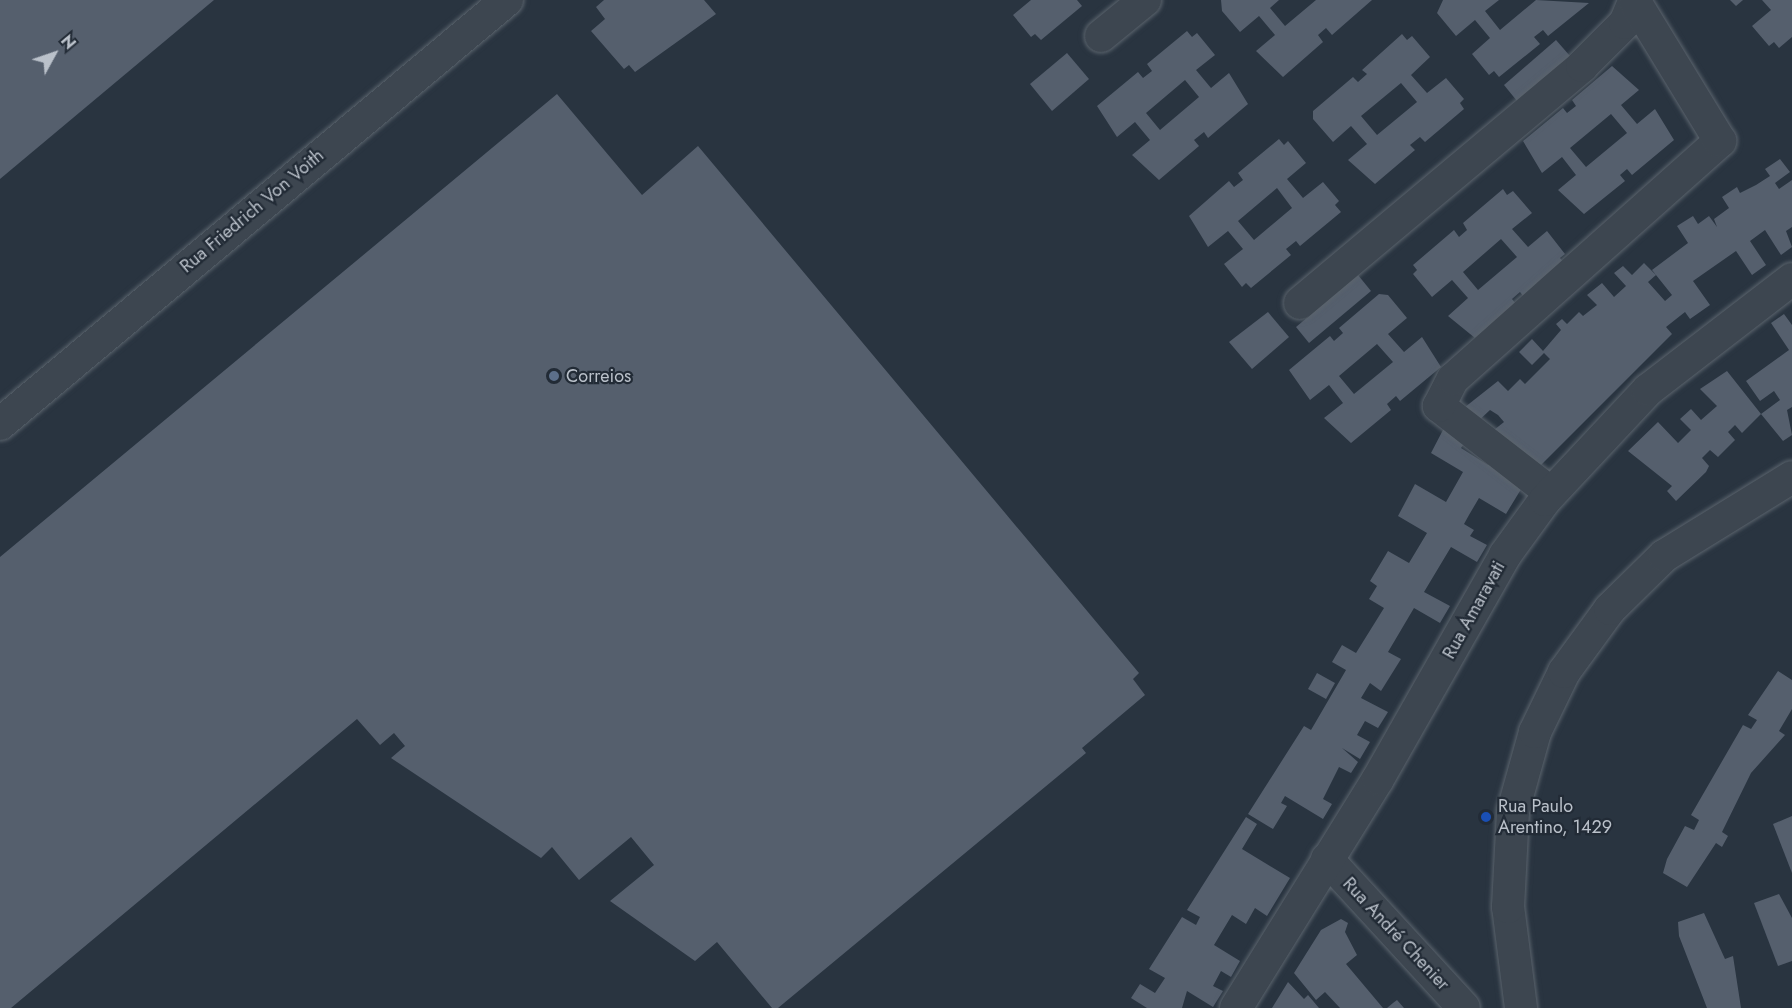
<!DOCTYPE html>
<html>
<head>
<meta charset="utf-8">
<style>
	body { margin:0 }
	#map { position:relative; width:1792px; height:1008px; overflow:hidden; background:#293440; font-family:Jost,sans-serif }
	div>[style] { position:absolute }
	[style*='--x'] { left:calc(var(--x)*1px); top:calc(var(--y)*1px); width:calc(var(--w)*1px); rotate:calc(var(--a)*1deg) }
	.building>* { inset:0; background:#555f6d }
	.roads { filter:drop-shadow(0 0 2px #5b646d) drop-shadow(0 0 2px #5b646d) }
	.street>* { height:32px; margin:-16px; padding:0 16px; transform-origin:16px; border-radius:16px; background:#3d4650 }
	.dots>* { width:16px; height:16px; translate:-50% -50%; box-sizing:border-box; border:3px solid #222b36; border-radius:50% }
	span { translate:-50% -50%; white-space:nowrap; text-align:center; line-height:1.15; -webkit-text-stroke:4.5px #222b36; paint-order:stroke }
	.street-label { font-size:18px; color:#bac1ca }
	.poi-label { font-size:18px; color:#bac1ca }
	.left { translate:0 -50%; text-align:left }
	.north { position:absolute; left:24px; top:24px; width:60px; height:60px; -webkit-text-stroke:4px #222b36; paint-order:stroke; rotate:50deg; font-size:16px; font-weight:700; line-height:24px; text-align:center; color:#bac1ca }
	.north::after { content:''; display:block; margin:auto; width:21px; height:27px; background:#bac1ca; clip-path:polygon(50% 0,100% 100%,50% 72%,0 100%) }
</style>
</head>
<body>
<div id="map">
	<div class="building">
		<i style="clip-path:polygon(0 0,214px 0,0 179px)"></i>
		<i style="clip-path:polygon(604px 0,704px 0,716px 14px,635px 72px,629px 65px,624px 69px,591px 31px,605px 19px,596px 7px)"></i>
		<i style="clip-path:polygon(1031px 0,1077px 0,1082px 6px,1041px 40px,1035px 34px,1031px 37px,1013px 15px)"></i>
		<i style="clip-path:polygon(1221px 0,1279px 0,1270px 8px,1285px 26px,1316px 0,1372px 0,1332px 35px,1326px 28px,1318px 35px,1323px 42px,1283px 77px,1256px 51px,1275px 35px,1259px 16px,1240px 32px,1222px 11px)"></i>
		<i style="clip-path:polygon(1443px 0,1499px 0,1485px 11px,1500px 30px,1536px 0,1589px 3px,1548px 36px,1543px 30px,1534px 37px,1540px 44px,1499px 77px,1494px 71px,1489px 75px,1472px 54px,1490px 38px,1475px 20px,1456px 36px,1437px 13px)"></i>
		<i style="clip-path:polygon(1730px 0,1743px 0,1736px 6px)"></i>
		<i style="clip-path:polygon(1762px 0,1792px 0,1792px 37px,1779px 48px,1774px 42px,1769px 46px,1752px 26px,1771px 10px)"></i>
		<i style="clip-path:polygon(evenodd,1187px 31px,1192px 37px,1197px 33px,1215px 55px,1196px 70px,1211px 88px,1229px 73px,1248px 104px,1208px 138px,1204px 132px,1194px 140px,1199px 146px,1159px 180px,1132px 155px,1150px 140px,1135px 122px,1117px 137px,1097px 106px,1138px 72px,1143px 78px,1152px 71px,1147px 64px,1187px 31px,1185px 80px,1199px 97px,1160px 130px,1146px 113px,1185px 80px)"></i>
		<i style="clip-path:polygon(evenodd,1402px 34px,1407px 40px,1412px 36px,1430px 57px,1411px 75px,1427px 93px,1446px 78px,1464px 99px,1460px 103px,1464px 109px,1425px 142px,1420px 137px,1410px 145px,1415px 150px,1375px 184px,1348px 160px,1367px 144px,1351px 126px,1333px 142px,1313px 119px,1313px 111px,1353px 77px,1358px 82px,1367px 74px,1362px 70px,1402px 34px,1401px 83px,1417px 102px,1377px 135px,1361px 116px,1401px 83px)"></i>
		<i style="clip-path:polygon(1556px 40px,1570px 56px,1517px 101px,1504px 85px)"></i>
		<i style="clip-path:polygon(1067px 53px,1089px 79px,1052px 111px,1030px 84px)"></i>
		<i style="clip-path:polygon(evenodd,1612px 66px,1639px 90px,1621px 105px,1637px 124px,1655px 109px,1674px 140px,1632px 175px,1627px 169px,1620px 175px,1625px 181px,1584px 214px,1558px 190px,1576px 175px,1562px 157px,1542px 173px,1523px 141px,1563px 108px,1567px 113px,1576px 106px,1572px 100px,1612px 66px,1611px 114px,1627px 133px,1586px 167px,1570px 148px,1611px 114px)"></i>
		<i style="clip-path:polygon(557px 94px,642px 195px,698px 146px,1139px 673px,1133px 679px,1145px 695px,1082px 748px,1086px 753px,778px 1008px,772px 1008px,717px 942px,695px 961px,610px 901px,654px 865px,631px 837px,579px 880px,552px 847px,541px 858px,391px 758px,405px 746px,394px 733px,380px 745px,357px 719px,11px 1008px,0 1008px,0 557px)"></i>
		<i style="clip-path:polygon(evenodd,1279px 139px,1284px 145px,1288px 141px,1306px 163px,1287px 179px,1303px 198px,1323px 182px,1339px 201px,1335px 205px,1341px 212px,1300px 246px,1296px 241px,1286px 249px,1291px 255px,1251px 288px,1246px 283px,1242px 287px,1224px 264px,1243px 249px,1228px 231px,1208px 247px,1189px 216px,1229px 181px,1234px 187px,1243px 180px,1238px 173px,1279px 139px,1277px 188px,1292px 208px,1254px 240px,1238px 221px,1277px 188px)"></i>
		<i style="clip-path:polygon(1780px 159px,1790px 172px,1775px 183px,1779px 189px,1792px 180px,1792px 227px,1786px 231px,1792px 247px,1781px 255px,1765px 230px,1750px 241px,1766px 265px,1752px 275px,1736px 251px,1693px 281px,1710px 305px,1690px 319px,1685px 312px,1666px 327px,1672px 334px,1532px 474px,1494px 430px,1504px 422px,1498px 415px,1490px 410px,1474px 425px,1460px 411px,1498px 381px,1508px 391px,1520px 379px,1525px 384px,1550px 359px,1544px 353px,1532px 365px,1519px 352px,1532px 339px,1543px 351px,1561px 330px,1556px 324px,1562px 319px,1567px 324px,1579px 312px,1583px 316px,1597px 305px,1587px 295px,1602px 283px,1614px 297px,1626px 286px,1614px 273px,1623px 266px,1632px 275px,1644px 263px,1656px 275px,1648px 282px,1665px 301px,1672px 295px,1652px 270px,1688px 243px,1677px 226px,1693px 216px,1698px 224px,1709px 216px,1717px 227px,1714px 219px,1729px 208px,1722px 197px,1737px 187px,1740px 193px,1756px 185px,1770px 176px,1765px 169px)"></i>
		<i style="clip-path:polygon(evenodd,1503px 189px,1507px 195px,1513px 191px,1532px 213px,1512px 229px,1528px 247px,1547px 231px,1565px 254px,1560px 258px,1565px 264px,1524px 297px,1520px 292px,1512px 299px,1516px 304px,1475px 338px,1448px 316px,1468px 298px,1452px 280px,1432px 297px,1413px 274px,1417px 270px,1413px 265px,1454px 230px,1459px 237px,1467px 230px,1463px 223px,1503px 189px,1501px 239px,1517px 257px,1478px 290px,1463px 272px,1501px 239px)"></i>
		<i style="clip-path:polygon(1358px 275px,1371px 291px,1309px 343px,1296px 327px)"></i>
		<i style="clip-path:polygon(evenodd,1379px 294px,1388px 295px,1407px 318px,1388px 334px,1404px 352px,1422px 337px,1441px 367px,1400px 401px,1396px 396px,1387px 404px,1391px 410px,1351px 443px,1324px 418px,1343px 403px,1329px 385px,1310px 400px,1289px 370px,1330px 336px,1334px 341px,1343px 333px,1339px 328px,1379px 294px,1377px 344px,1393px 362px,1354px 394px,1339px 376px,1377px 344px)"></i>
		<i style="clip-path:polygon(1268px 312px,1289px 337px,1252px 369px,1229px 342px)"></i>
		<i style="clip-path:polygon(1784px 314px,1792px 325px,1792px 407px,1787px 410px,1792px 435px,1783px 441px,1761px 414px,1780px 400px,1774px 391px,1760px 401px,1746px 381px,1789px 350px,1771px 323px)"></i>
		<i style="clip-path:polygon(1727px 371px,1761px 414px,1742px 433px,1735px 425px,1728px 432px,1735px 440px,1718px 457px,1710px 450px,1702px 458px,1709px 466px,1706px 472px,1676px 501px,1667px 491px,1672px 486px,1628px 451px,1658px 422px,1678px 443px,1691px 430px,1680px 419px,1691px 409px,1701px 420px,1717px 406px,1700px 389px)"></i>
		<i style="clip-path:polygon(1444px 428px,1466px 441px,1461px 448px,1488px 465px,1491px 458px,1529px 476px,1506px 514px,1479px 498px,1469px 515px,1464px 524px,1474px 530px,1470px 536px,1487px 545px,1477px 562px,1451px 547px,1424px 592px,1450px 606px,1440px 623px,1414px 608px,1388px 652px,1401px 659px,1381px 691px,1370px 683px,1361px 698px,1388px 712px,1378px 728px,1365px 721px,1357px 735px,1370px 742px,1360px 759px,1342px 748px,1358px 762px,1351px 773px,1339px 767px,1323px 799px,1332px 804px,1323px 819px,1285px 796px,1281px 803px,1287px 806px,1273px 829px,1248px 814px,1304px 726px,1311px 730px,1346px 670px,1332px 662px,1342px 645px,1356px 653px,1384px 608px,1369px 599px,1377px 586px,1370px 581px,1388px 551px,1409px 563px,1427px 533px,1398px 516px,1415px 484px,1446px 502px,1463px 472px,1431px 453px)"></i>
		<i style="clip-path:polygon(1778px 671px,1792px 680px,1792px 709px,1779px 731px,1785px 735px,1751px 773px,1722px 832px,1728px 836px,1722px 847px,1716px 843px,1687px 887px,1663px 873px,1667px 859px,1685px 826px,1694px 830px,1699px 820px,1691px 815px,1743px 725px,1751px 729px,1757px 720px,1748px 715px)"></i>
		<i style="clip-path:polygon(1317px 673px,1335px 683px,1326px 699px,1308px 689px)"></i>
		<i style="clip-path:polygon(1792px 816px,1792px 873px,1773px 824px)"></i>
		<i style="clip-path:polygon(1246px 817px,1257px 824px,1242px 849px,1290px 878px,1267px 916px,1255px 908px,1246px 924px,1232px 915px,1214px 945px,1240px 961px,1231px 977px,1221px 971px,1213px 986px,1223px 991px,1213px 1007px,1187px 991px,1182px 1008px,1147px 1008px,1131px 998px,1140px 984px,1155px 993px,1165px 978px,1149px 969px,1182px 917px,1196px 925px,1200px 917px,1187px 910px)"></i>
		<i style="clip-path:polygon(1779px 894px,1792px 918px,1792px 961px,1778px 966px,1754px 903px)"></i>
		<i style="clip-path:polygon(1704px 913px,1725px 959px,1733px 956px,1741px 1008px,1707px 1008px,1679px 936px,1678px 922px)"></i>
		<i style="clip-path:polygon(1341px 919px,1348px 923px,1345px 932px,1357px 955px,1346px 964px,1383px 1008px,1340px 1008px,1325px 992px,1316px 1000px,1294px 973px,1321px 930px)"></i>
		<i style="clip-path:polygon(1288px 982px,1304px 999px,1308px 995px,1319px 1008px,1272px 1008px)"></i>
		<i style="clip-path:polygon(1397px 1000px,1404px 1008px,1387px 1008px,1393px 1003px)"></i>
	</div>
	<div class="roads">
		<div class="street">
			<i style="--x:1101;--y:36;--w:57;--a:-39.3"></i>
			<i style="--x:1300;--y:303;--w:368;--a:-40"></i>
			<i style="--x:1582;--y:66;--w:61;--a:-45"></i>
			<i style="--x:1625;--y:23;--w:25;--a:-67"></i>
			<i style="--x:0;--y:424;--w:661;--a:-39.91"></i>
			<i style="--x:1551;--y:493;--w:142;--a:-142.2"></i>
			<i style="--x:1439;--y:406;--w:30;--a:-63"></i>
			<i style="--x:1453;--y:379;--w:358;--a:-41.7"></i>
			<i style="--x:1720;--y:141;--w:163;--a:-121.4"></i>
			<i style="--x:1327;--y:859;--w:202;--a:47.4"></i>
			<i style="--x:1236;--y:1008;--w:269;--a:-58.2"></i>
			<i style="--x:1378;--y:779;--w:257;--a:-60.4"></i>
			<i style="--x:1505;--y:555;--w:68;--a:-54"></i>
			<i style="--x:1545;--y:500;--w:151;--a:-46.9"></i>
			<i style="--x:1648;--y:390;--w:182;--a:-37.6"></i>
			<i style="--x:1521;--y:1008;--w:102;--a:-97.3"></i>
			<i style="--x:1508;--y:907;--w:96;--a:-87"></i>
			<i style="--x:1513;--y:811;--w:82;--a:-74.4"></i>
			<i style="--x:1535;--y:732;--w:67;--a:-64.2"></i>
			<i style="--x:1564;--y:672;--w:78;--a:-53.9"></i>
			<i style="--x:1610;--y:609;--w:76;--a:-44.5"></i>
			<i style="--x:1664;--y:556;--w:150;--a:-31.7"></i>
		</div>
	</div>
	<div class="dots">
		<i style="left:554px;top:376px;background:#5c6f8a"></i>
		<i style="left:1486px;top:817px;background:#1a4fb4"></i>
	</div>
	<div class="street-label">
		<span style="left:252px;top:211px;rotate:-40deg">Rua Friedrich Von Voith</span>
		<span style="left:1474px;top:610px;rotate:-61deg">Rua Amaravati</span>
		<span style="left:1396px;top:934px;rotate:47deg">Rua André Chenier</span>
	</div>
	<div class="poi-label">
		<span class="left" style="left:566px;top:376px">Correios</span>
		<span class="left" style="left:1498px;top:817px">Rua Paulo<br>Arentino, 1429</span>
	</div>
	<div class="north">N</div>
</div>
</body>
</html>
